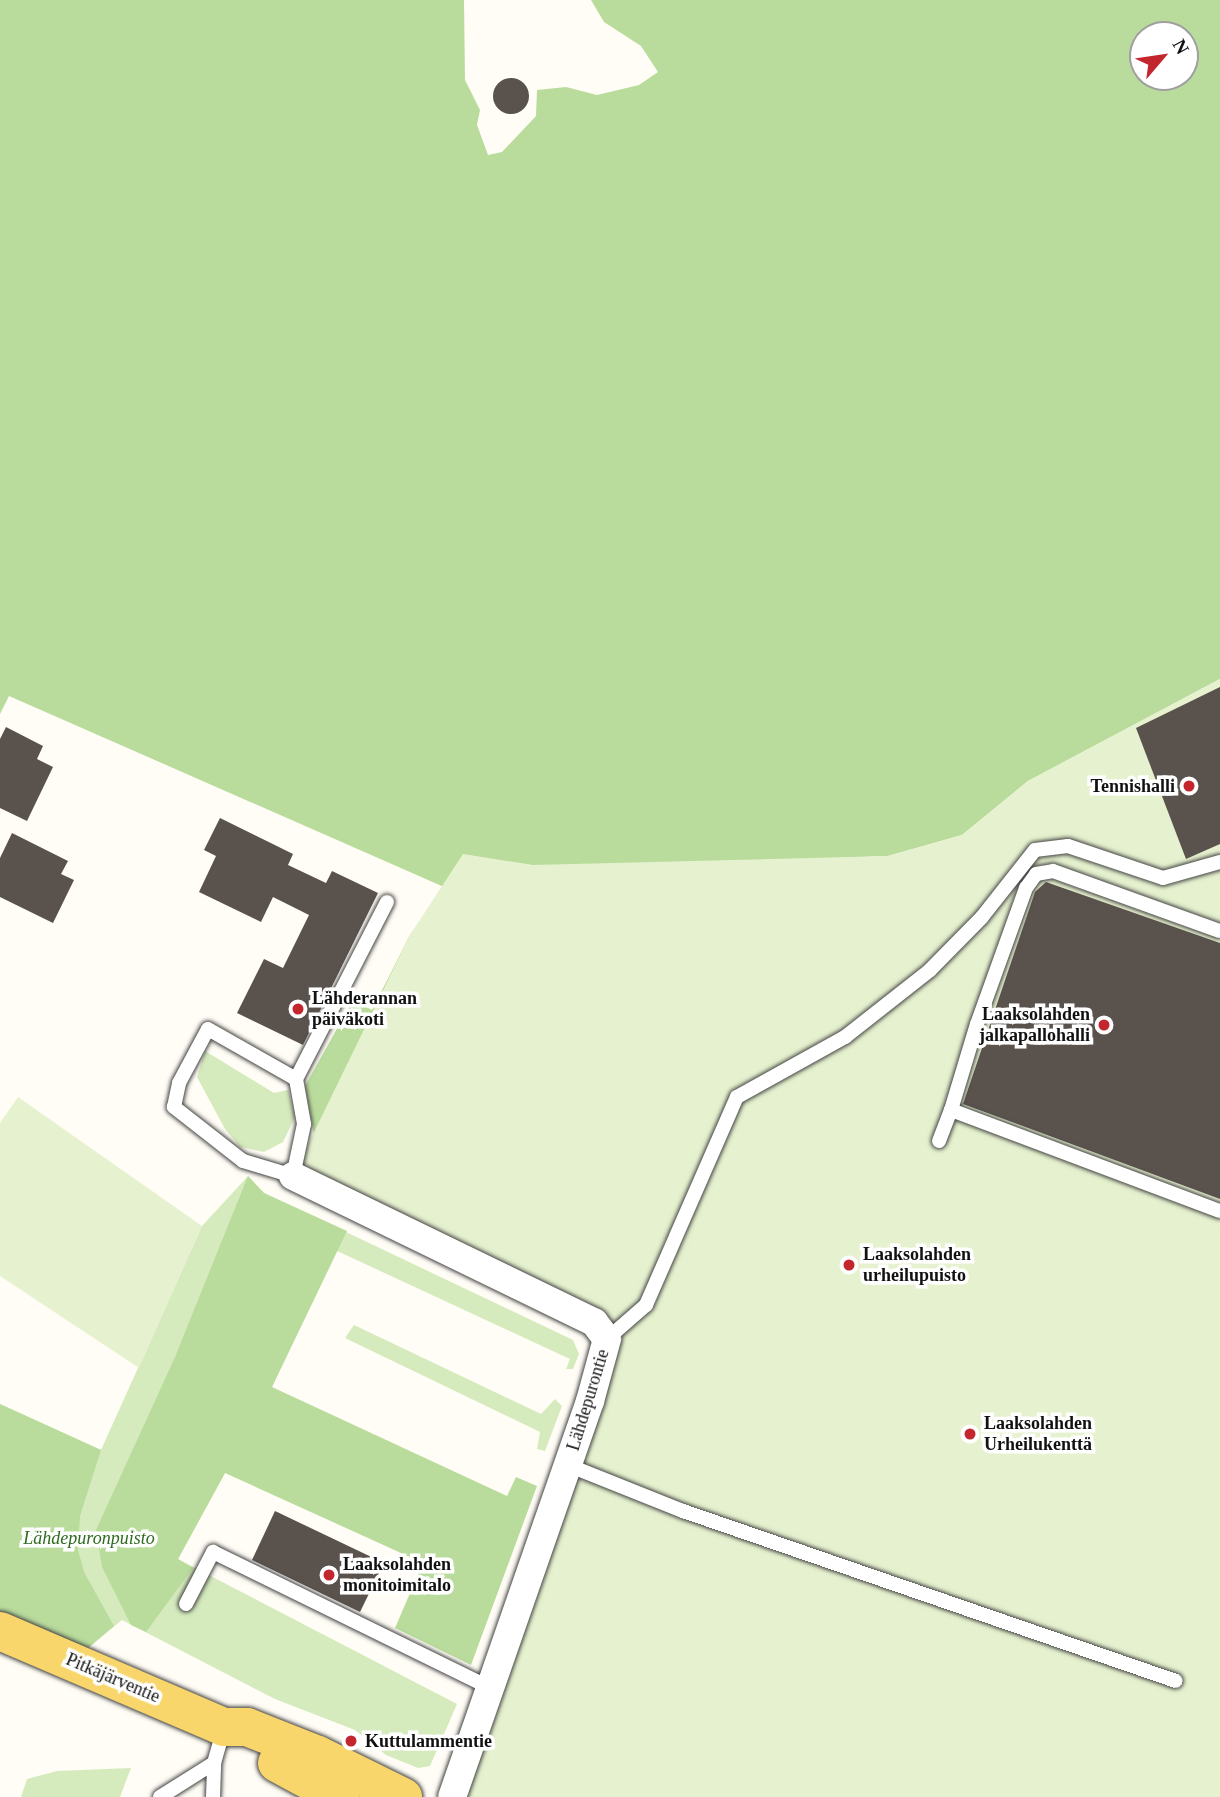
<!DOCTYPE html>
<html>
<head>
<meta charset="utf-8">
<style>
	body { margin:0 }
	#map { position:relative; width:1220px; height:1797px; overflow:hidden; background:#fffdf5; font-family:"Times New Roman",serif }
	div>[style] { position:absolute }
	[style*='--x'] { left:calc(var(--x)*1px); top:calc(var(--y)*1px); width:calc(var(--w)*1px); rotate:calc(var(--a)*1deg) }
	.green>* { inset:0; background:#d5ebbd }
	.forest>* { inset:0; background:#b9dc9c }
	.pitch>* { inset:0; background:#e6f2cf }
	.building>* { inset:0; background:#5a524d }
	.round { border-radius:50% }
	.roads { filter:drop-shadow(0 0 2px #444) drop-shadow(0 0 2px #444) }
	.lane>* { height:14px; margin:-7px; padding:0 7px; transform-origin:7px; border-radius:7px; background:#fff }
	.street>* { height:28px; margin:-14px; padding:0 14px; transform-origin:14px; border-radius:14px; background:#fff }
	.primary>* { height:38px; margin:-19px; padding:0 19px; transform-origin:19px; border-radius:19px; background:#f9d66b }
	.dots>* { width:19px; height:19px; translate:-50% -50%; box-sizing:border-box; border:4px solid #fff; border-radius:50% }
	span { translate:-50% -50%; white-space:nowrap; text-align:center; line-height:1.15; -webkit-text-stroke:7px #fff; paint-order:stroke }
	.poi-label { font-size:18px; color:#111; font-weight:700 }
	.right { translate:-100% -50%; text-align:right }
	.left { translate:0 -50%; text-align:left }
	.street-label { font-size:18px; color:#111 }
	.park-label { font-size:18px; color:#2f6b1f; font-style:italic }
	.north { position:absolute; left:1129px; top:21px; width:70px; height:70px; box-sizing:border-box; background:#fff; border:2px solid #a0a0a0; border-radius:50%; rotate:61deg; font-size:19px; font-weight:700; line-height:28px; text-align:center; color:#111 }
	.north::after { content:''; display:block; margin:auto; width:24px; height:32px; background:#c4262e; clip-path:polygon(50% 0,100% 100%,50% 72%,0 100%) }
</style>
</head>
<body>
<div id="map">
	<div class="green">
		<i style="clip-path:polygon(205px 1051px,274px 1093px,288px 1090px,295px 1117px,283px 1142px,264px 1152px,240px 1147px,225px 1129px,197px 1077px)"></i>
		<i style="clip-path:polygon(248px 1176px,264px 1193px,573px 1340px,579px 1354px,573px 1369px,566px 1369px,570px 1359px,335px 1250px,272px 1387px,178px 1559px,457px 1704px,430px 1766px,418px 1768px,386px 1755px,355px 1730px,275px 1699px,122px 1620px,88px 1648px,0 1404px,101px 1450px,202px 1226px)"></i>
		<i style="clip-path:polygon(354px 1325px,541px 1414px,555px 1399px,562px 1406px,545px 1451px,537px 1449px,540px 1432px,345px 1338px)"></i>
		<i style="clip-path:polygon(131px 1768px,120px 1797px,21px 1797px,27px 1779px,57px 1771px)"></i>
	</div>
	<div class="forest">
		<i style="clip-path:polygon(evenodd,0 0,464px 0,465px 80px,480px 110px,477px 125px,488px 155px,502px 152px,536px 116px,537px 90px,566px 87px,597px 95px,639px 85px,658px 72px,641px 46px,604px 22px,591px 0,1220px 0,1220px 679px,1028px 781px,962px 835px,888px 856px,862px 857px,322px 1178px,305px 1086px,353px 1000px,372px 1010px,410px 935px,444px 887px,9px 696px,0 714px,0 0,1143px 35px,1185px 35px,1185px 77px,1143px 77px,1143px 35px)"></i>
		<i style="clip-path:polygon(248px 1176px,264px 1193px,347px 1231px,272px 1387px,507px 1496px,516px 1477px,537px 1486px,471px 1665px,395px 1628px,423px 1563px,225px 1473px,178px 1559px,193px 1568px,146px 1632px,131px 1625px,102px 1567px,96px 1530px,175px 1357px)"></i>
		<i style="clip-path:polygon(0 1404px,101px 1450px,80px 1516px,78px 1550px,84px 1572px,114px 1626px,88px 1648px,0 1615px)"></i>
	</div>
	<div class="pitch">
		<i style="clip-path:polygon(1220px 679px,1220px 1797px,452px 1797px,607px 1339px,361px 1208px,300px 1161px,410px 935px,463px 854px,533px 865px,888px 856px,962px 835px,1028px 781px)"></i>
		<i style="clip-path:polygon(18px 1097px,202px 1226px,139px 1368px,0 1276px,0 1123px)"></i>
	</div>
	<div class="building">
		<i class="round" style="left:493px;top:78px;width:36px;height:36px"></i>
		<i style="clip-path:polygon(1220px 687px,1220px 844px,1186px 859px,1136px 728px)"></i>
		<i style="clip-path:polygon(6px 727px,43px 746px,37px 759px,53px 767px,27px 821px,0 808px,0 739px)"></i>
		<i style="clip-path:polygon(220px 818px,293px 854px,288px 865px,326px 883px,332px 871px,378px 893px,303px 1045px,237px 1013px,264px 959px,283px 968px,309px 915px,273px 897px,261px 922px,199px 892px,216px 856px,204px 850px)"></i>
		<i style="clip-path:polygon(12px 833px,68px 861px,61px 874px,74px 880px,53px 923px,0 897px,0 858px)"></i>
		<i style="clip-path:polygon(1046px 882px,1220px 943px,1220px 1199px,963px 1104px,1035px 892px)"></i>
		<i style="clip-path:polygon(275px 1511px,384px 1563px,360px 1612px,252px 1560px)"></i>
	</div>
	<div class="roads">
		<div class="lane">
			<i style="--x:208;--y:1029;--w:101;--a:29.6"></i>
			<i style="--x:296;--y:1079;--w:46;--a:79.9"></i>
			<i style="--x:304;--y:1124;--w:53;--a:101.9"></i>
			<i style="--x:293;--y:1176;--w:52;--a:-163.3"></i>
			<i style="--x:243;--y:1161;--w:88;--a:-142"></i>
			<i style="--x:174;--y:1107;--w:25;--a:-78"></i>
			<i style="--x:179;--y:1083;--w:61;--a:-61.8"></i>
			<i style="--x:296;--y:1079;--w:199;--a:-62.8"></i>
			<i style="--x:951;--y:1110;--w:90;--a:-73.2"></i>
			<i style="--x:977;--y:1024;--w:145;--a:-70.2"></i>
			<i style="--x:1026;--y:888;--w:17;--a:-54"></i>
			<i style="--x:1036;--y:874;--w:17;--a:-10"></i>
			<i style="--x:1053;--y:871;--w:177;--a:19.8"></i>
			<i style="--x:939;--y:1141;--w:33;--a:-69"></i>
			<i style="--x:951;--y:1110;--w:287;--a:20.6"></i>
			<i style="--x:607;--y:1339;--w:52;--a:-41.1"></i>
			<i style="--x:646;--y:1305;--w:227;--a:-66.4"></i>
			<i style="--x:737;--y:1097;--w:124;--a:-29.1"></i>
			<i style="--x:845;--y:1037;--w:108;--a:-38.2"></i>
			<i style="--x:930;--y:970;--w:74;--a:-45.5"></i>
			<i style="--x:982;--y:917;--w:85;--a:-51.7"></i>
			<i style="--x:1035;--y:850;--w:33;--a:-7"></i>
			<i style="--x:1068;--y:846;--w:100;--a:18.6"></i>
			<i style="--x:1163;--y:878;--w:59;--a:-15.7"></i>
			<i style="--x:568;--y:1465;--w:124;--a:21.8"></i>
			<i style="--x:683;--y:1511;--w:521;--a:19.03"></i>
			<i style="--x:186;--y:1604;--w:59;--a:-62.6"></i>
			<i style="--x:213;--y:1552;--w:309;--a:26.1"></i>
			<i style="--x:160;--y:1797;--w:64;--a:-32.2"></i>
			<i style="--x:213;--y:1797;--w:34;--a:-88"></i>
			<i style="--x:214;--y:1763;--w:36;--a:-74"></i>
		</div>
		<div class="street">
			<i style="--x:293;--y:1176;--w:335;--a:25.9"></i>
			<i style="--x:594;--y:1322;--w:21;--a:53"></i>
			<i style="--x:607;--y:1339;--w:64;--a:105.3"></i>
			<i style="--x:590;--y:1401;--w:419;--a:109.2"></i>
		</div>
		<div class="primary">
			<i style="--x:0;--y:1631;--w:244;--a:23.2"></i>
			<i style="--x:224;--y:1727;--w:23;--a:0"></i>
			<i style="--x:247;--y:1727;--w:76;--a:21.5"></i>
			<i style="--x:318;--y:1755;--w:95;--a:26.3"></i>
			<i style="--x:277;--y:1763;--w:72;--a:28.4"></i>
		</div>
	</div>
	<div class="dots">
		<i style="left:1189px;top:786px;background:#c4262e"></i>
		<i style="left:298px;top:1009px;background:#c4262e"></i>
		<i style="left:1104px;top:1025px;background:#c4262e"></i>
		<i style="left:849px;top:1265px;background:#c4262e"></i>
		<i style="left:970px;top:1434px;background:#c4262e"></i>
		<i style="left:329px;top:1575px;background:#c4262e"></i>
		<i style="left:351px;top:1741px;background:#c4262e"></i>
	</div>
	<div class="poi-label">
		<span class="right" style="left:1175px;top:786px">Tennishalli</span>
		<span class="left" style="left:312px;top:1009px">Lähderannan<br>päiväkoti</span>
		<span class="right" style="left:1090px;top:1025px">Laaksolahden<br>jalkapallohalli</span>
		<span class="left" style="left:863px;top:1265px">Laaksolahden<br>urheilupuisto</span>
		<span class="left" style="left:984px;top:1434px">Laaksolahden<br>Urheilukenttä</span>
		<span class="left" style="left:343px;top:1575px">Laaksolahden<br>monitoimitalo</span>
		<span class="left" style="left:365px;top:1741px">Kuttulammentie</span>
	</div>
	<div class="street-label">
		<span style="left:588px;top:1400px;rotate:-73deg">Lähdepurontie</span>
		<span style="left:113px;top:1678px;rotate:23deg">Pitkäjärventie</span>
	</div>
	<div class="park-label">
		<span style="left:89px;top:1538px">Lähdepuronpuisto</span>
	</div>
	<div class="north">N</div>
</div>
</body>
</html>
